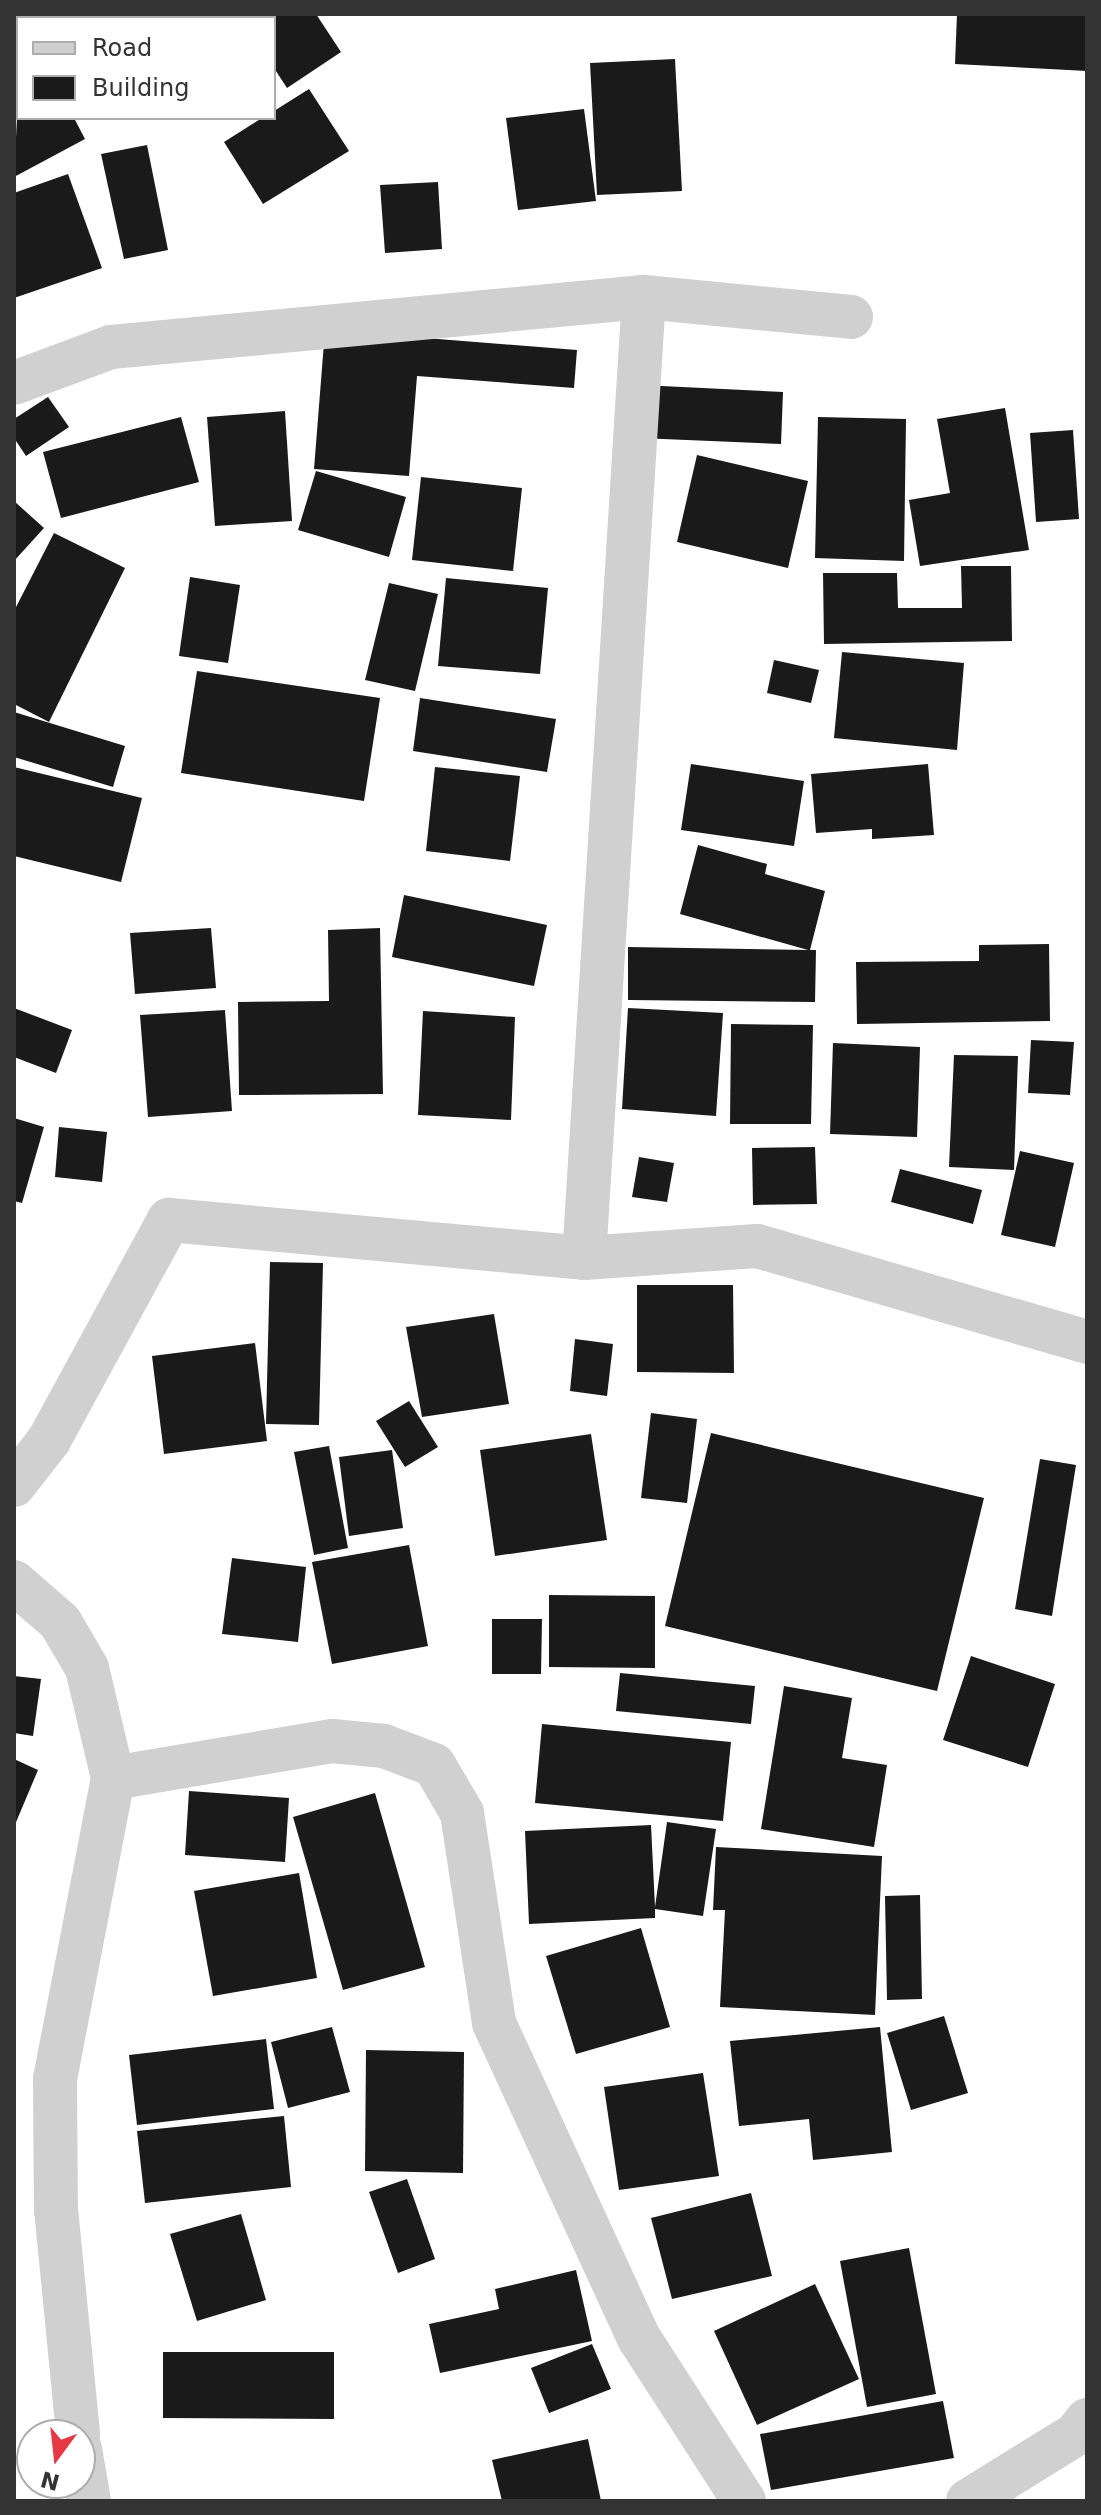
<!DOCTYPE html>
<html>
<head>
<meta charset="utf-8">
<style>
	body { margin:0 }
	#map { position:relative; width:1101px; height:2515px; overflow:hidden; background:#fff; font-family:"DejaVu Sans",sans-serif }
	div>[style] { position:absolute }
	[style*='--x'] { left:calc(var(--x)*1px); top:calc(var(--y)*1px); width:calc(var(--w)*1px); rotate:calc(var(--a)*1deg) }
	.building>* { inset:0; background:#1a1a1a }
	.street>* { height:44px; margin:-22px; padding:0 22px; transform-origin:22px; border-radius:22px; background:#d0d0d0 }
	span { translate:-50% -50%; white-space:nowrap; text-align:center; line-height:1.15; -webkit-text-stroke:8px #fff; paint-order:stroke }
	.frame { position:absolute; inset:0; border:16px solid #333; pointer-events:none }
	.legend { position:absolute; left:16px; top:16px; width:260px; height:104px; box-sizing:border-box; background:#fff; border:2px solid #adadad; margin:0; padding:10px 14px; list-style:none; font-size:24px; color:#333 }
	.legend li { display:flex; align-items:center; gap:16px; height:40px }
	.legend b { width:40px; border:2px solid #adadad }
	.north { position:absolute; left:16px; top:2419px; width:80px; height:80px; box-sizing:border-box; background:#fff; border:2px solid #adadad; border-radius:50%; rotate:195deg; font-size:22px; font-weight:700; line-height:32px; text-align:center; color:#333 }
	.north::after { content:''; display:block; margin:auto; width:28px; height:36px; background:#e63946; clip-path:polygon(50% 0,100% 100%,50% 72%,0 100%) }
</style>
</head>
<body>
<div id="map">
	<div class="building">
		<i style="clip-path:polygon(136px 14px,228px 14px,232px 18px,131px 18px)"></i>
		<i style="clip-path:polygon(237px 14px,316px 14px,341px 52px,287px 88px,274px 68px,274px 18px)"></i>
		<i style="clip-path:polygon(957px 14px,1087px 14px,1087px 71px,955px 64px)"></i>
		<i style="clip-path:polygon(675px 59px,682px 191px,597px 195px,590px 63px)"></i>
		<i style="clip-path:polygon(309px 89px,349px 151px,263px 204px,224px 142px,262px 118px,274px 118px,274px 111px)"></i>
		<i style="clip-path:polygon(18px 97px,18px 118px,74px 118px,85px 139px,14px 177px)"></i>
		<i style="clip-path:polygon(584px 109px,596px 201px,518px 210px,506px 118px)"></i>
		<i style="clip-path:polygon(147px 145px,168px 250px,124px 259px,101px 154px)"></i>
		<i style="clip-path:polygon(68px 174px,102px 268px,14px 298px,14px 193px)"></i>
		<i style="clip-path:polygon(438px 182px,442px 249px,385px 253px,380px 185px)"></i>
		<i style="clip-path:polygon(325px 330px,577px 350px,574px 388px,417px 376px,409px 476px,314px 469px)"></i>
		<i style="clip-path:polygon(641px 385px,783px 392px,781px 444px,639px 438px)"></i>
		<i style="clip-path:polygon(48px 397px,69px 427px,26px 456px,14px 438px,14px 419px)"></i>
		<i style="clip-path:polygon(1005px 408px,1029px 550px,920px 566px,909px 500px,950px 493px,937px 419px)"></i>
		<i style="clip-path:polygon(285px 411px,292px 521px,215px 526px,207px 417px)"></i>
		<i style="clip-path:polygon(181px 417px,199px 482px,61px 518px,43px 452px)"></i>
		<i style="clip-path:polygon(818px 417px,906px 419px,904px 561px,815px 558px)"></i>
		<i style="clip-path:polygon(1073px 430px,1079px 519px,1036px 522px,1030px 433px)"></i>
		<i style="clip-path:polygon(697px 455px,808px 481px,788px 568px,677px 542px)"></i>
		<i style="clip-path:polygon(316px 471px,406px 497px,389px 557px,298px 530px)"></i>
		<i style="clip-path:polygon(421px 477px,522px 488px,513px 571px,412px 560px)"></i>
		<i style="clip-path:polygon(14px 501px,44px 528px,14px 561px)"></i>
		<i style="clip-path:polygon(54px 533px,125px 568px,49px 722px,14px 704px,14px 611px)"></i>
		<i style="clip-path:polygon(961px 566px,1011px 566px,1012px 641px,824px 644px,823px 573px,897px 573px,898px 608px,962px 608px)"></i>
		<i style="clip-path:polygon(190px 577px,240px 585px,228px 663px,179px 656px)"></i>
		<i style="clip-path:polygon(446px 578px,548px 588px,540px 674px,438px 666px)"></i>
		<i style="clip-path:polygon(389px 583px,438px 594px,415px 691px,365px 680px)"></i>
		<i style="clip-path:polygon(842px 652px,964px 663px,957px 750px,834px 738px)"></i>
		<i style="clip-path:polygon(774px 660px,819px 670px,811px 703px,767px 693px)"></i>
		<i style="clip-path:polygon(197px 671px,380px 698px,364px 801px,181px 773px)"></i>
		<i style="clip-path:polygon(420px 698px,556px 719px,547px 772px,413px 751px)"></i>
		<i style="clip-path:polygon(14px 712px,125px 746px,113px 787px,14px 757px)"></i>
		<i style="clip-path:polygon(691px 764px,804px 781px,794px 846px,681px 830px)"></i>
		<i style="clip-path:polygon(928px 764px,934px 835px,872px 839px,872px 829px,816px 833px,811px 774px)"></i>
		<i style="clip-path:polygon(14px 767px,142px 798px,121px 882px,14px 856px)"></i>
		<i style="clip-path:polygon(435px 767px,520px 776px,510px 861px,426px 851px)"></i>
		<i style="clip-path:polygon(698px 845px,767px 864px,765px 874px,825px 891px,810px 950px,816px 950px,815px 1002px,628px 1000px,628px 947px,808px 950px,680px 914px)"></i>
		<i style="clip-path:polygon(404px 895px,547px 925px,534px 986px,392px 957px)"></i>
		<i style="clip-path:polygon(211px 928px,216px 988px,135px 994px,130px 933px)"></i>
		<i style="clip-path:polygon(380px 928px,383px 1094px,239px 1095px,238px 1002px,329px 1001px,328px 930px)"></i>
		<i style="clip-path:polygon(1049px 944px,1050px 1021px,857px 1024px,856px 962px,979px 961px,979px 945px)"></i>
		<i style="clip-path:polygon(14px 1008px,72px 1030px,56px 1073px,14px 1057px)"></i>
		<i style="clip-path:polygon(628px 1008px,723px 1013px,716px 1116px,622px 1109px)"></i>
		<i style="clip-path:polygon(225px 1010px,232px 1111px,148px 1117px,140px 1015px)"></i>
		<i style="clip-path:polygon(423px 1011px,515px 1017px,511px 1120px,418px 1115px)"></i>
		<i style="clip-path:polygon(731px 1024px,813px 1025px,811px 1124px,730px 1124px)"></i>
		<i style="clip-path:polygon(1031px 1040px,1074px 1042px,1070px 1095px,1028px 1093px)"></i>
		<i style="clip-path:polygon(833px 1043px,920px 1047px,917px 1137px,830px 1134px)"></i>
		<i style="clip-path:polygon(954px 1055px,1018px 1056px,1014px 1170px,949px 1167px)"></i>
		<i style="clip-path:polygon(14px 1118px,44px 1127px,22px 1203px,14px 1201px)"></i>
		<i style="clip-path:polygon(59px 1127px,107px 1132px,102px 1182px,55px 1177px)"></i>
		<i style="clip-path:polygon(815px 1147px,817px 1204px,753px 1205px,752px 1148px)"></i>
		<i style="clip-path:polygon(1020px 1151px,1074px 1163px,1055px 1247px,1001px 1235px)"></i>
		<i style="clip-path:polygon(639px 1157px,674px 1163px,667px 1202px,632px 1197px)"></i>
		<i style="clip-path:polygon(900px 1169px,982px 1190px,973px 1224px,891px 1202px)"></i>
		<i style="clip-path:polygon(270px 1262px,323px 1263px,319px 1425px,266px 1424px)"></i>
		<i style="clip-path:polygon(637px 1285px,733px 1285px,734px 1373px,637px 1372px)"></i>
		<i style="clip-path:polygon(494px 1314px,509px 1404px,422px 1417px,406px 1327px)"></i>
		<i style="clip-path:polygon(575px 1339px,613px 1344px,607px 1396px,570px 1391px)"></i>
		<i style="clip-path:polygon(255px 1343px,267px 1441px,164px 1454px,152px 1356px)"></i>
		<i style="clip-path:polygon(409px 1401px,438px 1447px,405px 1467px,376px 1421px)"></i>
		<i style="clip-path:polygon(651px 1413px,697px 1419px,687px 1503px,641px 1498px)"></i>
		<i style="clip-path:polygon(711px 1433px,984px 1498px,937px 1691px,665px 1626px)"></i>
		<i style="clip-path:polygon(591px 1434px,607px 1540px,495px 1556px,480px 1450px)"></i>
		<i style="clip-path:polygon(329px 1446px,348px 1548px,314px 1555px,294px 1452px)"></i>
		<i style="clip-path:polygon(392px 1450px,403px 1528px,349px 1536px,339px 1457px)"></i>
		<i style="clip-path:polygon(1040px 1459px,1076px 1465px,1052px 1616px,1015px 1609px)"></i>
		<i style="clip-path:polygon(409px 1545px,428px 1646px,332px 1664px,312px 1562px)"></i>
		<i style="clip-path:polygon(232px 1558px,306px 1567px,298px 1642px,222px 1634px)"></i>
		<i style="clip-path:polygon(549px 1595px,655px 1596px,655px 1668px,549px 1667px)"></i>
		<i style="clip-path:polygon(492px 1619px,542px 1619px,541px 1674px,492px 1674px)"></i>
		<i style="clip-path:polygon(971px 1656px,1055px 1684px,1028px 1767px,943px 1740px)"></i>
		<i style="clip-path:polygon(620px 1673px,755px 1686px,751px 1724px,616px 1711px)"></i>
		<i style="clip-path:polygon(14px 1676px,41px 1679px,33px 1736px,14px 1733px)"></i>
		<i style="clip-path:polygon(784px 1686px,852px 1698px,842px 1758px,887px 1765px,874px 1847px,761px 1829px)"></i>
		<i style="clip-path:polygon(542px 1724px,731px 1742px,723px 1821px,535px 1803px)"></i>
		<i style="clip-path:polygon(14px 1759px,38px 1770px,14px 1827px)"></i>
		<i style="clip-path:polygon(189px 1791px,289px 1798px,285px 1862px,185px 1855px)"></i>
		<i style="clip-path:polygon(375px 1793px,425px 1967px,343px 1990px,293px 1817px)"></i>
		<i style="clip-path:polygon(667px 1822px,716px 1829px,703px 1916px,655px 1909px,655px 1918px,529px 1924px,525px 1831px,651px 1825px,655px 1907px)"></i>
		<i style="clip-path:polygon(716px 1847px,882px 1856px,875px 2015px,720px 2007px,725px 1910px,713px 1910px)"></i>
		<i style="clip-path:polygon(299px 1873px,317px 1978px,213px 1996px,194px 1891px)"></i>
		<i style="clip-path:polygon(920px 1895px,922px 1999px,887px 2000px,885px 1896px)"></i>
		<i style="clip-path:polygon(641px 1928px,670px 2027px,576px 2054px,546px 1956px)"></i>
		<i style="clip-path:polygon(944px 2016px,968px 2093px,911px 2110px,887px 2033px)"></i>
		<i style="clip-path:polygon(332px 2027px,350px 2092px,288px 2108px,271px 2042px)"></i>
		<i style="clip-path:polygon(880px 2027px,892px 2152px,813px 2160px,809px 2119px,739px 2126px,730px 2041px)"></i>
		<i style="clip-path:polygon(266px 2039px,274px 2109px,137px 2125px,129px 2055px)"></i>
		<i style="clip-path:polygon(366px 2050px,464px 2052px,463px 2173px,365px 2171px)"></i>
		<i style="clip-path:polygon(703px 2073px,719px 2176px,619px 2190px,604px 2087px)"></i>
		<i style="clip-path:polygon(284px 2116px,291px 2187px,145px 2203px,137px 2131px)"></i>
		<i style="clip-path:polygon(407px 2179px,435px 2259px,398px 2273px,369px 2192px)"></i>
		<i style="clip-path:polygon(751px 2193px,772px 2276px,672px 2299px,651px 2218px)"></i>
		<i style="clip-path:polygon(241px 2214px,266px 2300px,197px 2321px,170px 2234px)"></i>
		<i style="clip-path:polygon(909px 2248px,936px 2394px,867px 2407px,840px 2261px)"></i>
		<i style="clip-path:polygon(576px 2270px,592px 2341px,440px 2373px,429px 2324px,499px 2309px,495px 2289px)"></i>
		<i style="clip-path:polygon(815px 2284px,859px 2379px,757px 2425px,714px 2331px)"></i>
		<i style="clip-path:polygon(592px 2344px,611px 2389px,549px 2413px,531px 2368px)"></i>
		<i style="clip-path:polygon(163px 2352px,334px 2352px,334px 2419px,163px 2418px)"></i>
		<i style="clip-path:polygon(943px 2401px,954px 2458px,771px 2490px,760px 2434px)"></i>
		<i style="clip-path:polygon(588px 2439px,601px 2501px,502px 2501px,492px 2460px)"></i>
	</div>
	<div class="street">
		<i style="--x:14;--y:383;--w:103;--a:-20.4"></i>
		<i style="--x:111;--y:347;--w:535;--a:-5.36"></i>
		<i style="--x:644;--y:297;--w:208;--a:5.5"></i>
		<i style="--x:584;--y:1258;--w:963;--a:-86.43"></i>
		<i style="--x:14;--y:1485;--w:57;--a:-52.1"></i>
		<i style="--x:49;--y:1440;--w:251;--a:-61.4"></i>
		<i style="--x:169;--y:1220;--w:417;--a:5.2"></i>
		<i style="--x:584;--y:1258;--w:173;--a:-4"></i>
		<i style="--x:757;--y:1246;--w:344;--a:16.2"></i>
		<i style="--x:14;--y:1582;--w:61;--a:41"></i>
		<i style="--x:60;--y:1622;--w:53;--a:59.6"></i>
		<i style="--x:87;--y:1668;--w:113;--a:76.7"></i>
		<i style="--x:113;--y:1778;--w:307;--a:100.9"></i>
		<i style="--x:55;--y:2079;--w:130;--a:89.6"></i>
		<i style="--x:56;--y:2209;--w:227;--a:84.4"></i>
		<i style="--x:113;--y:1778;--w:222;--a:-9.6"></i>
		<i style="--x:332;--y:1741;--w:52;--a:5.5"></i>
		<i style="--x:384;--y:1746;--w:53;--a:20.8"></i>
		<i style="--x:434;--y:1765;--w:56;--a:59.7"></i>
		<i style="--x:462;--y:1813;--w:212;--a:81.3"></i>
		<i style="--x:494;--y:2023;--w:347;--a:65.3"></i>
		<i style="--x:639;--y:2338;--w:194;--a:57.2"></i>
		<i style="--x:80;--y:2449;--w:53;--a:80.2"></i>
		<i style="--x:968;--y:2501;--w:127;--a:-31.8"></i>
		<i style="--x:1076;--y:2434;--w:18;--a:-52"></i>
	</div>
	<div class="frame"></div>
	<ul class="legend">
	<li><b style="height:10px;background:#d0d0d0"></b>Road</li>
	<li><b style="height:22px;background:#1a1a1a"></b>Building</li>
	</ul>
	<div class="north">N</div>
</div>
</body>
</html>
